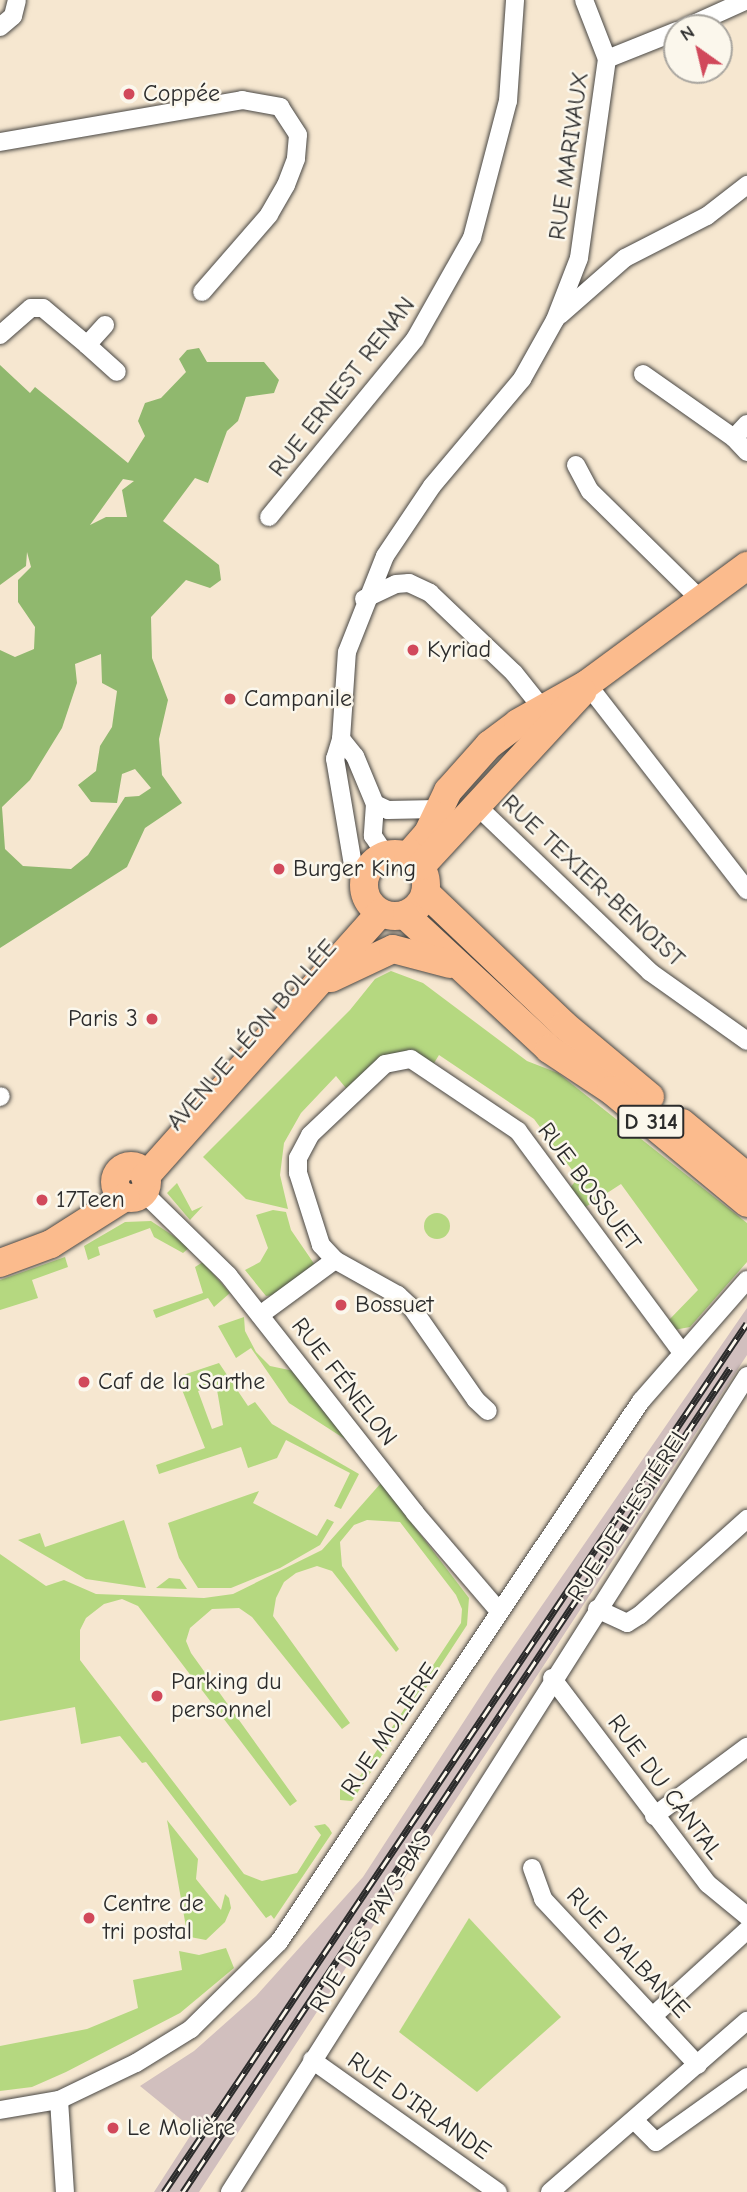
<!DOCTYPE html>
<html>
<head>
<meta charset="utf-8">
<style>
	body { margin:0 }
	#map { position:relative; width:747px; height:2192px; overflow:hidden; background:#f6e7d0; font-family:"Comic Neue",sans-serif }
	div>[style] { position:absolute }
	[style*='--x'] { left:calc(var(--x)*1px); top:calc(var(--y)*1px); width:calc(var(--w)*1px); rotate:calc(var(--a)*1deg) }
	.industrial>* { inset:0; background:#d1bfbe }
	.green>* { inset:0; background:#b5d880 }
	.round { border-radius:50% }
	.forest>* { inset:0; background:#90b86e }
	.roads { filter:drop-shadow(0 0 2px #494744) drop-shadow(0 0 2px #494744) }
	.street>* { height:18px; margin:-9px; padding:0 9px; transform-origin:9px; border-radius:9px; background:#fff }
	.primary>* { height:28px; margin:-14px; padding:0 14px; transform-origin:14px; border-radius:14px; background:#fbbb8d }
	.primary>.ring { margin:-14px; padding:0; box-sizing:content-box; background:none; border:28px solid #fbbb8d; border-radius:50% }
	.rail>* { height:7px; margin-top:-3.5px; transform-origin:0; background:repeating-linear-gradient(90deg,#fbf7ec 0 13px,#2b2b2b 0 26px); box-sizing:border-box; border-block:2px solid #2b2b2b }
	.dots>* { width:19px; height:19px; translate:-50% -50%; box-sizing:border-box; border:4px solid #fbf7ec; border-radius:50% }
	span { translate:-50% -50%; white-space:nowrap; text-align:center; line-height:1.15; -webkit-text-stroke:5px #fbf7ec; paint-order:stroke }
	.shield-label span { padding:2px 5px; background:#fbf7ec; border:2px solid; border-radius:5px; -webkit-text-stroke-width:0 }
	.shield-label { font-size:23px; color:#2b2b2b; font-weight:700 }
	.poi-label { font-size:24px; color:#2b2b2b }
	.left { translate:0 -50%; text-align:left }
	.right { translate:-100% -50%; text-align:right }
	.street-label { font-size:24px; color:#2b2b2b }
	.north { position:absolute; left:663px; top:14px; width:70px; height:70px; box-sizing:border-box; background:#fbf7ec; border:2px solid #a8a59f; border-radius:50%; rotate:326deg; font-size:19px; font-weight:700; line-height:28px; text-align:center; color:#2b2b2b }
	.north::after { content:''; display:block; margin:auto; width:24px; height:32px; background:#d1495b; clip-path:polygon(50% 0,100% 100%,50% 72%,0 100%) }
</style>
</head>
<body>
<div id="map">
	<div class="industrial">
		<i style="clip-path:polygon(747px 1308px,747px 1355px,199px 2192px,154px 2192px,194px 2130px,140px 2086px,194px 2051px,256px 1996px,363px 1877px,494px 1675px)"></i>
	</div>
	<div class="green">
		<i style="clip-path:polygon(391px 971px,423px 983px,527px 1061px,558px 1073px,747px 1223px,747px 1262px,690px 1327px,674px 1330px,668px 1321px,698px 1290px,621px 1184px,584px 1208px,569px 1189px,578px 1178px,534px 1119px,439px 1055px,431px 1068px,411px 1059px,350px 1093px,336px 1076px,301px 1113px,284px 1143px,280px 1175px,288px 1209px,246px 1199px,203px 1157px,350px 1010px,375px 979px)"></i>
		<i style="clip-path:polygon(177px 1183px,192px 1211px,203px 1206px,190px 1220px,167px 1193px)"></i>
		<i style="clip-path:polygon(273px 1210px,286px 1212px,291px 1230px,315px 1265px,274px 1295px,266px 1296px,245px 1270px,260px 1262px,268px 1248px,256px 1215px)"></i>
		<i class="round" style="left:424px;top:1213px;width:26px;height:26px"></i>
		<i style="clip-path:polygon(151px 1221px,190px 1247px,183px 1253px,154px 1237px,150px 1228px,98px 1247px,100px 1255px,88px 1260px,84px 1246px,125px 1222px)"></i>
		<i style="clip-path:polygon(65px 1257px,68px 1267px,32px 1280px,38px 1298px,0 1310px,0 1280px)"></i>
		<i style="clip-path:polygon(203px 1262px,230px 1293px,214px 1307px,208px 1298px,156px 1318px,153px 1310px,203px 1293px,195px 1267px)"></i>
		<i style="clip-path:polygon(244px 1317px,245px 1331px,256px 1352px,270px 1366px,294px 1371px,348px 1441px,289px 1403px,251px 1348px,236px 1358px,218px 1326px)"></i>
		<i style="clip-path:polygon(evenodd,219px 1363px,248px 1406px,255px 1402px,272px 1424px,359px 1474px,341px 1509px,334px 1506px,350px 1473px,286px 1440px,277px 1458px,248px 1468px,241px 1447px,159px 1474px,156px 1465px,205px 1448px,177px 1377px,219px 1363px,216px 1384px,223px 1425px,212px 1429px,198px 1391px,216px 1384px)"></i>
		<i style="clip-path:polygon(381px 1483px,469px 1598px,467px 1625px,352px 1801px,340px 1800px,340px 1787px,350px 1791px,461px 1623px,462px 1609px,456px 1595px,400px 1522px,367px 1520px,354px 1525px,340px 1542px,342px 1566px,399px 1649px,396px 1652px,332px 1571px,317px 1566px,296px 1573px,284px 1582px,276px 1598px,273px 1616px,350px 1723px,342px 1729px,252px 1617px,239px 1608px,212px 1609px,190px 1628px,186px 1641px,191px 1653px,297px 1801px,290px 1806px,138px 1606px,122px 1599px,104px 1604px,86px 1618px,80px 1630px,80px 1660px,244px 1874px,262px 1881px,297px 1873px,321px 1835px,314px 1826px,325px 1824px,329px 1828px,332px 1833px,274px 1919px,271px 1915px,266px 1918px,146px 1762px,142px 1763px,120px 1736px,81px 1744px,75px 1707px,0 1721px,0 1554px,46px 1586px,64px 1580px,96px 1594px,204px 1598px,233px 1594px,322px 1550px)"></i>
		<i style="clip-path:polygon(259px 1491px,253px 1503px,317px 1536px,327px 1519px,334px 1522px,320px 1545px,280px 1568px,231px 1588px,198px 1588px,179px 1558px,168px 1523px)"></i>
		<i style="clip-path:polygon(124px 1520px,146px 1588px,86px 1579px,18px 1540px,40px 1533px,45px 1547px)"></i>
		<i style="clip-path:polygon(169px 1578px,180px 1579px,187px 1589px,156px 1588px)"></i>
		<i style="clip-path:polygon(167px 1820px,198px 1859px,196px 1879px,221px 1910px,225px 1894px,229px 1898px,231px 1908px,225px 1922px,206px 1940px,190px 1937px,186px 1927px)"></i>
		<i style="clip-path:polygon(469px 1918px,561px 2017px,477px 2092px,399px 2032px)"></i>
		<i style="clip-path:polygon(226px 1948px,234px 1968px,180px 2013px,66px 2072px,32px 2087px,0 2091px,0 2046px,87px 2029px,138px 2008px,133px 1980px,182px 1970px,179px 1951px,199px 1955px)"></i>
	</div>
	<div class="forest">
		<i style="clip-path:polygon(evenodd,199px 348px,207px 362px,264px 362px,279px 380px,274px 393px,246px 397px,238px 421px,227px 431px,208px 483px,195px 478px,163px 521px,219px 565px,221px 580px,210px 588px,186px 580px,151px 617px,152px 658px,168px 700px,159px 739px,162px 775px,182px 803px,145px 828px,127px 867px,0 948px,0 650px,15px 657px,34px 649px,35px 627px,18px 602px,18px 580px,31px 567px,27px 552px,26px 566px,0 585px,0 365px,30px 393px,35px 387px,128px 463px,145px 436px,138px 421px,145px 403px,161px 398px,186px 372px,179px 359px,187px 350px,199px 348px,123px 479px,134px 481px,122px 490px,127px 517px,106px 517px,90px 525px,123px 479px,199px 348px,101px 654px,102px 683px,117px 691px,112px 727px,100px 746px,96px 771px,78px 785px,91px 802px,117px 803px,122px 774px,135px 769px,151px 788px,139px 796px,125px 797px,88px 855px,71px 869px,23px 866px,5px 849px,2px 807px,30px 780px,62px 728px,77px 683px,75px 664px,101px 654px)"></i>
	</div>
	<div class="roads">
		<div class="street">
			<i style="--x:0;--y:27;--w:17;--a:-40"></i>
			<i style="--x:13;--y:16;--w:16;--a:-76"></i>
			<i style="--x:685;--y:28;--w:68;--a:-24.3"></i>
			<i style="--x:607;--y:59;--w:75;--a:-21.8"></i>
			<i style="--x:0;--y:142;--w:246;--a:-9.8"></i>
			<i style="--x:242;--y:100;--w:39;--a:10"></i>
			<i style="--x:280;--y:107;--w:33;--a:57"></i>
			<i style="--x:298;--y:135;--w:24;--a:95"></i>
			<i style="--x:296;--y:159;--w:28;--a:111"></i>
			<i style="--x:286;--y:185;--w:34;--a:120"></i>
			<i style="--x:269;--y:215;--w:102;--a:131"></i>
			<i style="--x:560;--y:315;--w:86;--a:-41.2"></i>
			<i style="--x:625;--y:258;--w:92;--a:-27.1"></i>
			<i style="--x:707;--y:216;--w:51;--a:-37.8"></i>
			<i style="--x:0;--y:335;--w:41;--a:-41.1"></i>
			<i style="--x:31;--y:308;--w:12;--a:0"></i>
			<i style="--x:43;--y:308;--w:57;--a:40.1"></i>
			<i style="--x:87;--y:345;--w:27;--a:-48"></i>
			<i style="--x:87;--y:345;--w:40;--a:42"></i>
			<i style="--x:643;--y:374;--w:111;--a:35.1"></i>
			<i style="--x:747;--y:424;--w:19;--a:133"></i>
			<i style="--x:734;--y:438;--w:19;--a:47"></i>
			<i style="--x:576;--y:465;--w:30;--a:62"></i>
			<i style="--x:590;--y:491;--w:153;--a:44.5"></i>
			<i style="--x:269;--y:517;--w:230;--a:-50.6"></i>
			<i style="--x:415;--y:339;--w:116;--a:-60.6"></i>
			<i style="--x:472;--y:238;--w:142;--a:-75.3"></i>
			<i style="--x:508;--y:101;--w:101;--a:-86"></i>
			<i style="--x:364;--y:599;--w:35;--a:-25"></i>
			<i style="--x:396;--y:584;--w:13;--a:-4"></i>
			<i style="--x:409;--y:583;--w:23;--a:25"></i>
			<i style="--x:430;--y:593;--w:116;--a:43.6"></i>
			<i style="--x:514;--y:673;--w:45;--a:51.3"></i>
			<i style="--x:587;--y:684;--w:261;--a:52.2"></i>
			<i style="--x:341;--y:739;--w:22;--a:51"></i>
			<i style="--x:355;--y:756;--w:52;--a:67.4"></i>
			<i style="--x:375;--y:804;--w:32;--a:94"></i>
			<i style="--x:373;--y:836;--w:23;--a:56"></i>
			<i style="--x:375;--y:804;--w:14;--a:25"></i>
			<i style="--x:388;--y:810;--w:49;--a:-1.2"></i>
			<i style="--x:476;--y:805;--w:241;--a:43.8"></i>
			<i style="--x:650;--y:972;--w:119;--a:35.4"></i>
			<i style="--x:365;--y:878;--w:18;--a:-133"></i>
			<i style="--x:353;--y:865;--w:108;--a:-99.6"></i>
			<i style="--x:335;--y:759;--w:21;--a:-73"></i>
			<i style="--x:341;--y:739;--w:87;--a:-86.1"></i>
			<i style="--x:347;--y:652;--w:103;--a:-68.4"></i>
			<i style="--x:385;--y:556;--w:84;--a:-56.1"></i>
			<i style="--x:432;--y:486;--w:140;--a:-49.9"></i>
			<i style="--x:522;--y:379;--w:68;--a:-60.8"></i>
			<i style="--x:555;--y:320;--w:66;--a:-68.8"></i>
			<i style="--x:579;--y:258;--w:201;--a:-82"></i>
			<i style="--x:607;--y:59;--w:63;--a:-111.3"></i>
			<i style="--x:0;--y:1097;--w:1;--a:-45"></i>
			<i style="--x:143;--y:1192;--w:119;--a:44.3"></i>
			<i style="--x:228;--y:1275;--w:303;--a:51.8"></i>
			<i style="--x:415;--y:1513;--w:128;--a:49.4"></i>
			<i style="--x:335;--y:1260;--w:72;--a:29.1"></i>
			<i style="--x:398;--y:1295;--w:19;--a:43"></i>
			<i style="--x:412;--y:1308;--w:112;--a:55.2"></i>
			<i style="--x:476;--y:1400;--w:16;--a:43"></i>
			<i style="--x:260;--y:1315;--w:93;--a:-36.3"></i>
			<i style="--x:335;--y:1260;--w:21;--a:-133"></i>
			<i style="--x:321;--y:1245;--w:76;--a:-107.7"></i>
			<i style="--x:298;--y:1173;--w:15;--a:-90"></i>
			<i style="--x:298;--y:1158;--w:26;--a:-62"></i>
			<i style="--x:310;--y:1135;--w:103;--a:-43.4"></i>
			<i style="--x:385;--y:1064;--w:26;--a:-11"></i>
			<i style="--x:411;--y:1059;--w:129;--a:33.9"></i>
			<i style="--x:518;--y:1131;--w:276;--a:53.5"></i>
			<i style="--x:597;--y:1609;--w:33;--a:25"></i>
			<i style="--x:627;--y:1623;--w:15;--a:-32"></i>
			<i style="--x:640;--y:1615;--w:144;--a:-41.9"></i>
			<i style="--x:552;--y:1678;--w:258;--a:52.9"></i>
			<i style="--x:708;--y:1884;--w:50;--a:39.4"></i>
			<i style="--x:654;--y:1816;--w:116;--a:-36.6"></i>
			<i style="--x:532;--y:1868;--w:33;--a:70"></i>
			<i style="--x:543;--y:1899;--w:227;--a:47"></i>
			<i style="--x:654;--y:2015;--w:126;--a:-42.4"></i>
			<i style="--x:312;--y:2060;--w:228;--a:35.4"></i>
			<i style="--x:59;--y:2100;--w:92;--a:86.3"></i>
			<i style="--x:0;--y:2110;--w:60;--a:-9.6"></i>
			<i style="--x:59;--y:2100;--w:85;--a:-25.7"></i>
			<i style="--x:136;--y:2063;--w:65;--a:-31.7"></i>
			<i style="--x:191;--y:2029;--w:124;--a:-44.7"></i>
			<i style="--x:279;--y:1942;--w:651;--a:-56.21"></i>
			<i style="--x:641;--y:1401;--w:161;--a:-48.8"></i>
			<i style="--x:634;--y:2120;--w:31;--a:45"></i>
			<i style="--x:656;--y:2142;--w:112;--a:-35.5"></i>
			<i style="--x:230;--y:2192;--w:966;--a:-57.64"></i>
			<i style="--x:550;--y:2192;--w:261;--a:-41"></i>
		</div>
		<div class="primary">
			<i class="ring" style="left:364px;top:854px;width:34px;height:34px"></i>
			<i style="--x:408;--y:856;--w:30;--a:-49"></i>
			<i style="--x:428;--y:833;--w:47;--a:-64.5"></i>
			<i style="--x:448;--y:791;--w:62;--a:-48.3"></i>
			<i style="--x:489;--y:745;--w:36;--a:-37"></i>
			<i style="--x:518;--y:723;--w:79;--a:-29.5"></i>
			<i style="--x:587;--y:684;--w:199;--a:-36.4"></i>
			<i style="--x:422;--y:865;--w:236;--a:-47.2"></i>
			<i style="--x:426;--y:893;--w:191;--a:43.7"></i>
			<i style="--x:564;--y:1025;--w:112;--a:39.9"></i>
			<i style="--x:405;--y:915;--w:197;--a:42.9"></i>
			<i style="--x:549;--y:1049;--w:74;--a:33.5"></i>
			<i style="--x:611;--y:1090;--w:177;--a:39.7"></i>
			<i style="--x:331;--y:978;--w:68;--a:-25.1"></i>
			<i style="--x:393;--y:949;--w:59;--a:14.7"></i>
			<i style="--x:682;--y:1123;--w:85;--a:39.7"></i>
			<i class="ring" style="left:115px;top:1166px;width:4px;height:4px"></i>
			<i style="--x:145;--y:1177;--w:353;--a:-48.3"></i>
			<i style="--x:0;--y:1263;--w:54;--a:-20.4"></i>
			<i style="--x:51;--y:1244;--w:88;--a:-32.4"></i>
		</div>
	</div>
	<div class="rail">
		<i style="--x:164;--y:2192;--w:1046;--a:-56.14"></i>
		<i style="--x:183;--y:2192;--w:989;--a:-56.42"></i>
	</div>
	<div class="dots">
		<i style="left:129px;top:94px;background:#d1495b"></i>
		<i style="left:413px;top:650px;background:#d1495b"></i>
		<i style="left:230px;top:699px;background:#d1495b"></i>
		<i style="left:279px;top:869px;background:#d1495b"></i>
		<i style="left:152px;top:1019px;background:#d1495b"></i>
		<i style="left:42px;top:1200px;background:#d1495b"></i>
		<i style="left:341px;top:1305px;background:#d1495b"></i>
		<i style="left:84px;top:1382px;background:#d1495b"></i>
		<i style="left:157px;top:1696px;background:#d1495b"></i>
		<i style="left:89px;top:1918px;background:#d1495b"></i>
		<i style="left:113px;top:2128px;background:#d1495b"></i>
	</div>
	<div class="shield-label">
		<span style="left:651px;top:1122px">D 314</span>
	</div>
	<div class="poi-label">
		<span class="left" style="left:143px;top:94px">Coppée</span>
		<span class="left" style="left:427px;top:650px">Kyriad</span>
		<span class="left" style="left:244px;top:699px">Campanile</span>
		<span class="left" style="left:293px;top:869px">Burger King</span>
		<span class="right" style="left:138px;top:1019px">Paris 3</span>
		<span class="left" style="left:56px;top:1200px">17Teen</span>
		<span class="left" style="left:355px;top:1305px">Bossuet</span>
		<span class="left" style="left:98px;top:1382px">Caf de la Sarthe</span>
		<span class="left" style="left:171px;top:1696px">Parking du<br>personnel</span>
		<span class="left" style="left:103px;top:1918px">Centre de<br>tri postal</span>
		<span class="left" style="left:127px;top:2128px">Le Molière</span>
	</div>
	<div class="street-label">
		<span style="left:569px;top:156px;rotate:-82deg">RUE MARIVAUX</span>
		<span style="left:342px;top:387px;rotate:-52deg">RUE ERNEST RENAN</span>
		<span style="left:593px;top:881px;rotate:43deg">RUE TEXIER-BENOIST</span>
		<span style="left:252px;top:1035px;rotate:-49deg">AVENUE LÉON BOLLÉE</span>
		<span style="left:589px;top:1187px;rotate:53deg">RUE BOSSUET</span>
		<span style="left:344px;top:1382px;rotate:52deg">RUE FÉNELON</span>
		<span style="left:629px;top:1514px;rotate:-57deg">RUE DE L'ESTÉREL</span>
		<span style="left:390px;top:1729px;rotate:-56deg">RUE MOLIÈRE</span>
		<span style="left:665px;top:1787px;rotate:53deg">RUE DU CANTAL</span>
		<span style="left:371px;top:1922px;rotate:-58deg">RUE DES PAYS-BAS</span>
		<span style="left:628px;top:1953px;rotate:47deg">RUE D'ALBANIE</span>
		<span style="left:419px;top:2106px;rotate:35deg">RUE D'IRLANDE</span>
	</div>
	<div class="north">N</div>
</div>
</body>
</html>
